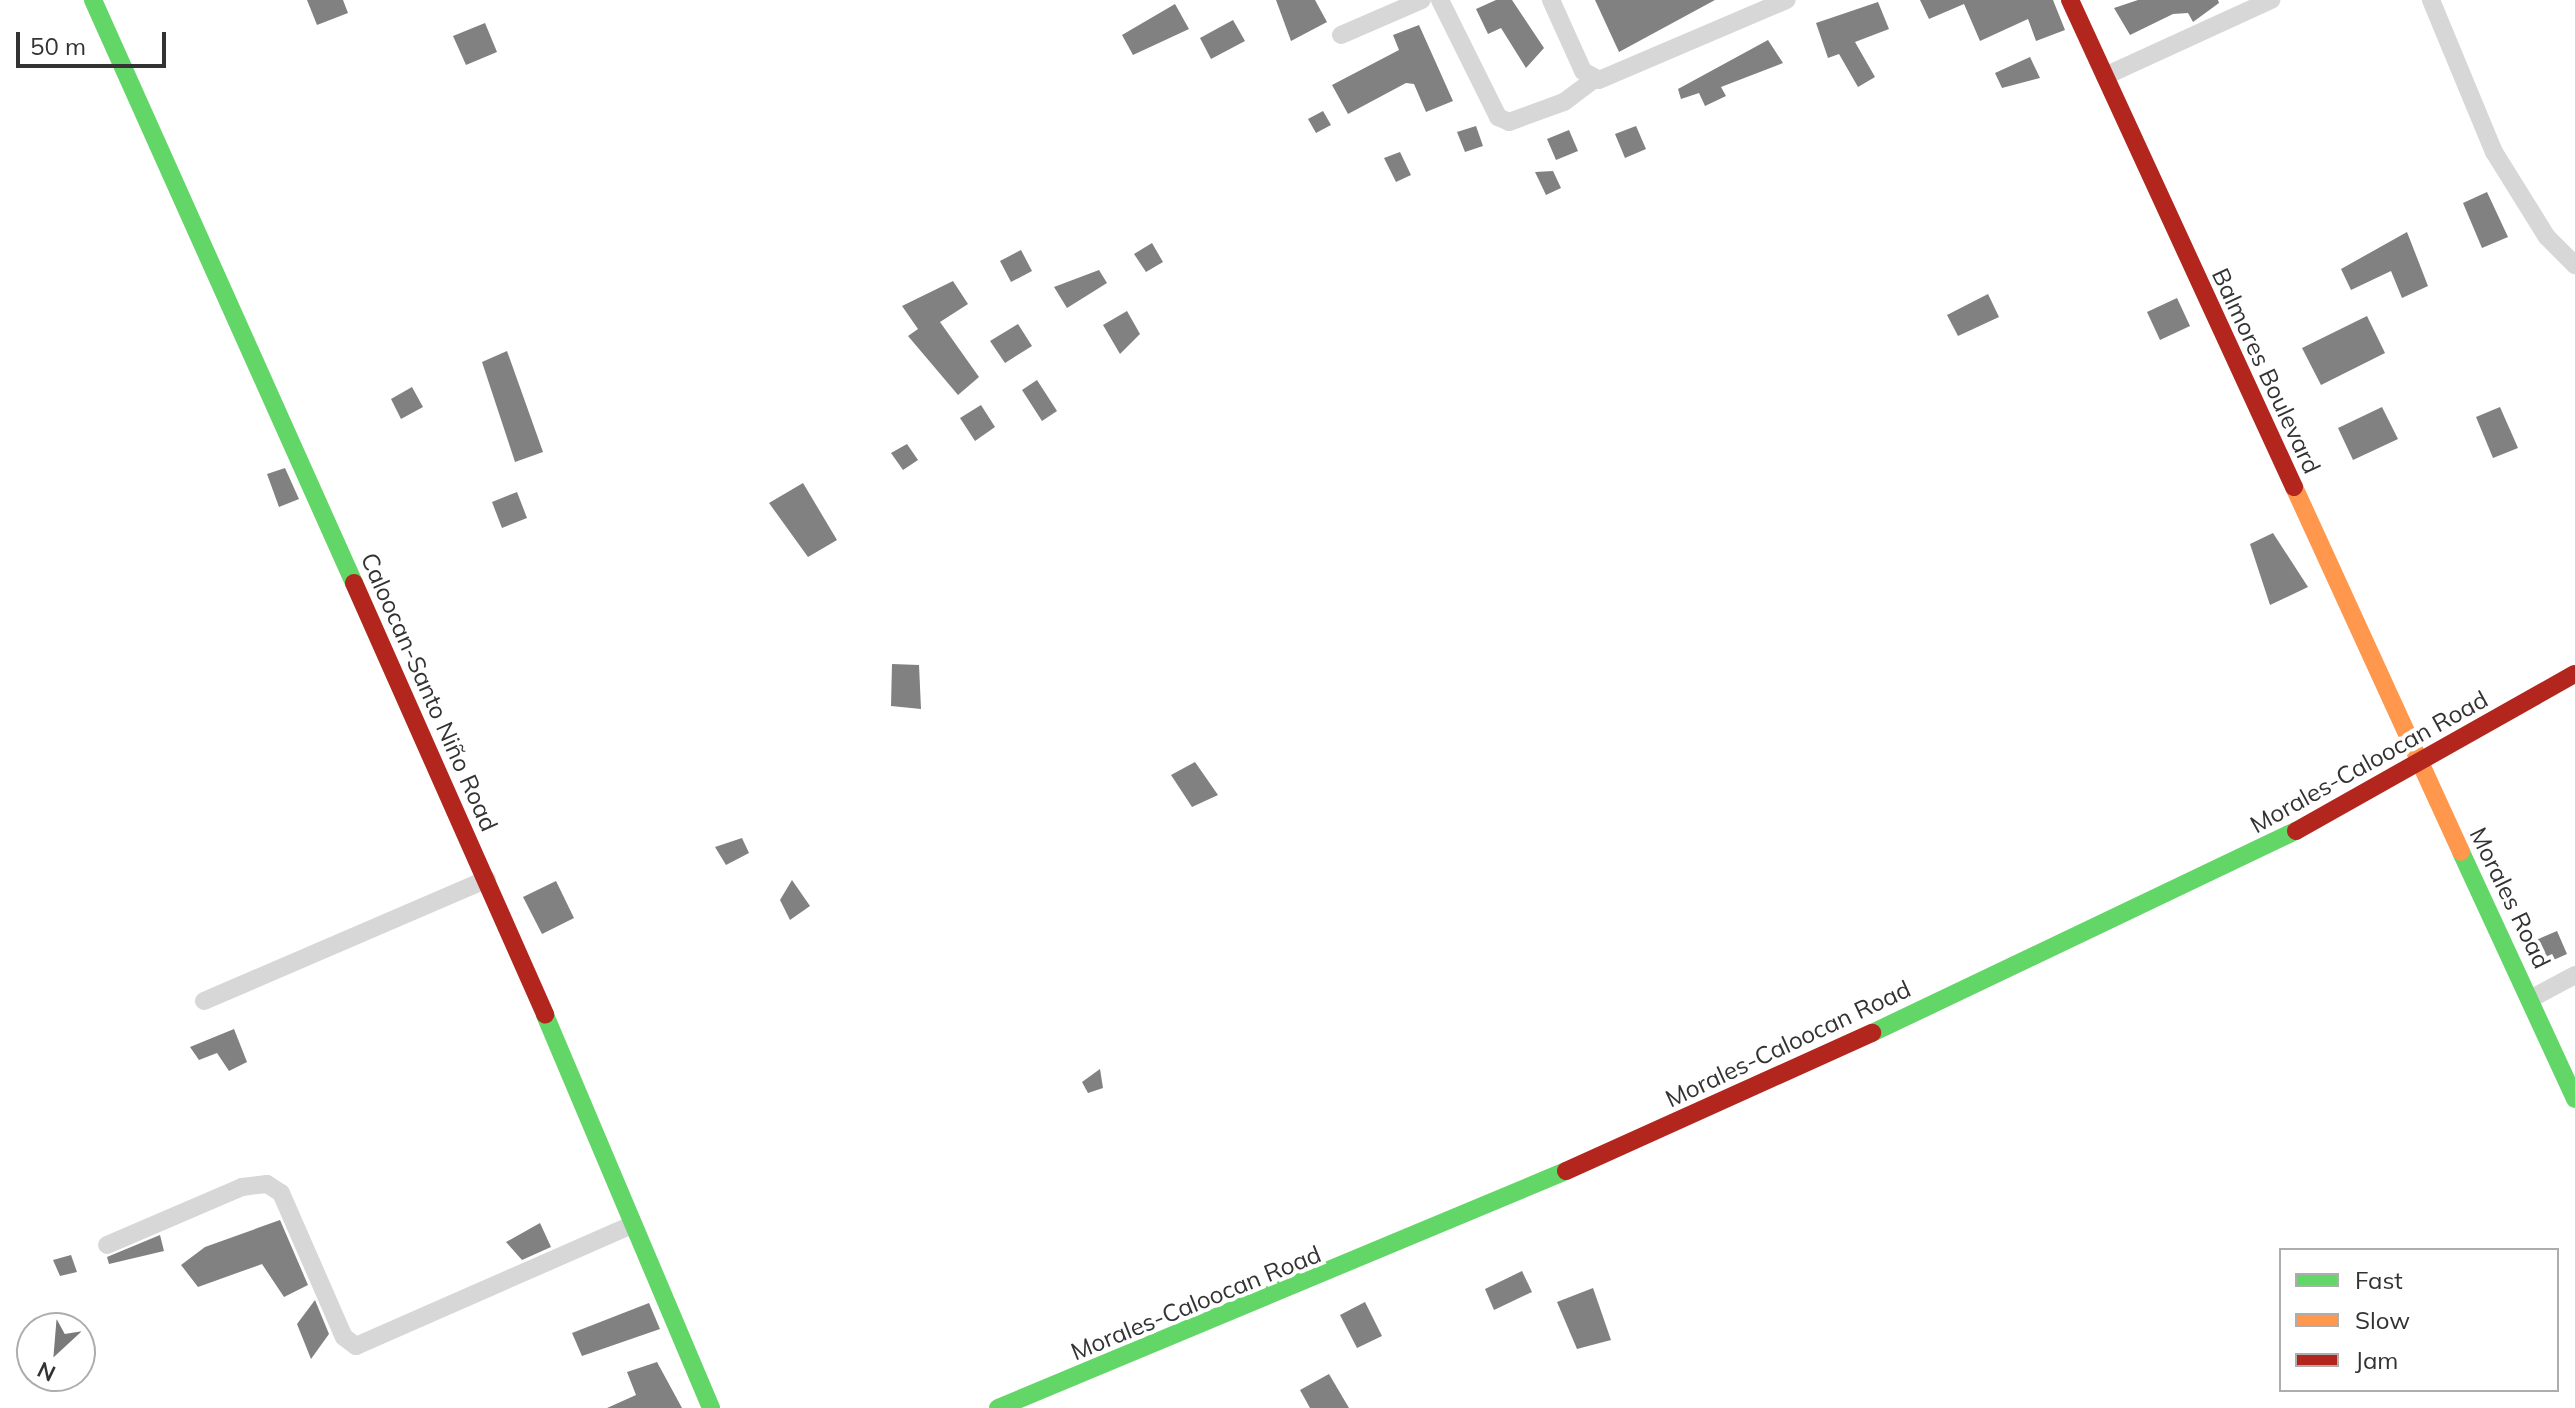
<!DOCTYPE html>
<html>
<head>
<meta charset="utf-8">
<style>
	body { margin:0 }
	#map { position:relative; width:2575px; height:1408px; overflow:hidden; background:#fff; font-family:Mulish,sans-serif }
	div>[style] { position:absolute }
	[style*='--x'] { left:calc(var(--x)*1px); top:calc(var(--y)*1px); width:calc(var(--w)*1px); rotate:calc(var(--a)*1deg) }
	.building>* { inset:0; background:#818181 }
	.street>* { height:18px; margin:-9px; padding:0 9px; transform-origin:9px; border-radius:9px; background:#d7d7d7 }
	.fast>* { height:18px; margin:-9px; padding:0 9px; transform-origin:9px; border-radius:9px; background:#63d668 }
	.slow>* { height:18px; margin:-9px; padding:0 9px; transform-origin:9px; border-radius:9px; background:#ff974d }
	.jam>* { height:18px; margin:-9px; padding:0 9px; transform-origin:9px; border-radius:9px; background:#b3261e }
	span { translate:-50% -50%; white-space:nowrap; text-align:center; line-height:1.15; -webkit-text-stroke:8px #fff; paint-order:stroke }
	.street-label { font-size:24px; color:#333 }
	.legend { position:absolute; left:2279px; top:1248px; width:280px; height:144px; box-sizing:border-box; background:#fff; border:2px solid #adadad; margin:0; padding:10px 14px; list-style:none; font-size:24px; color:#333 }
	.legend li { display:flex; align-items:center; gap:16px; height:40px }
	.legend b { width:40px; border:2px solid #adadad }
	.north { position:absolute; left:16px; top:1312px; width:80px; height:80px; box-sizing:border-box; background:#fff; border:2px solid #adadad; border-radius:50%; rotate:206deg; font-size:22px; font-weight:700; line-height:32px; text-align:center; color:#333 }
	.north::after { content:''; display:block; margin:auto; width:28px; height:36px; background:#7a7a7a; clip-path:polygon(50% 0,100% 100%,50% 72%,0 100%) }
	.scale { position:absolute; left:16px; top:32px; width:150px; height:36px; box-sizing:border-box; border:4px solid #333; border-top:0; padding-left:10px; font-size:24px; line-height:28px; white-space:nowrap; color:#333; -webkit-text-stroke:6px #fff; paint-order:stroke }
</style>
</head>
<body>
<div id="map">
	<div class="building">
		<i style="clip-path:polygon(307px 0,343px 0,348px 13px,317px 25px)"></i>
		<i style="clip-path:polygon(1276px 0,1315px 0,1327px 22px,1291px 41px)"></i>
		<i style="clip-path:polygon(1496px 0,1512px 0,1544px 48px,1526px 68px,1501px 28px,1488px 34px,1476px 9px)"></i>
		<i style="clip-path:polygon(1595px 0,1715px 0,1619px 52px)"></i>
		<i style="clip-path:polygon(1920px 0,2053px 0,2065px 30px,2036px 41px,2028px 19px,1980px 41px,1964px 4px,1929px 19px)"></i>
		<i style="clip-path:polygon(2138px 0,2218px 0,2219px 3px,2193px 22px,2188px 13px,2173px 14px,2130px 35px,2114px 8px)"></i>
		<i style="clip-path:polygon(1878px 2px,1889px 29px,1855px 42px,1875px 77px,1858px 87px,1839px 54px,1828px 58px,1816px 23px)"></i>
		<i style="clip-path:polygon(1175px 4px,1189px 29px,1133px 55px,1122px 35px)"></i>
		<i style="clip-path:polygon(1233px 20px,1245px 41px,1211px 59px,1200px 38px)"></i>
		<i style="clip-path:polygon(485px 23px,497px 52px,466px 65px,453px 36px)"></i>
		<i style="clip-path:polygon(1419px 25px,1453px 101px,1426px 112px,1414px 84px,1406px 83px,1348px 114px,1332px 85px,1399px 50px,1393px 35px)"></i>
		<i style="clip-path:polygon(1768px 40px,1783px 63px,1721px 87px,1726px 96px,1705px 106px,1699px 93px,1681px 99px,1678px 89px)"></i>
		<i style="clip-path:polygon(2030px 57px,2040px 78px,2002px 88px,1995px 73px)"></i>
		<i style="clip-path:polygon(1323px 111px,1331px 125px,1316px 133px,1308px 119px)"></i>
		<i style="clip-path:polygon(1476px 126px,1483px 146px,1465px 152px,1457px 132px)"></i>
		<i style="clip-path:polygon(1636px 126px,1646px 149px,1625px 158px,1615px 134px)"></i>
		<i style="clip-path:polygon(1569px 130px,1578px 151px,1556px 160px,1547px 139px)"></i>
		<i style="clip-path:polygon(1400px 152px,1411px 175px,1396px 182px,1384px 158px)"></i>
		<i style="clip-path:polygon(1553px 171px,1561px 188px,1546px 195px,1535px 172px)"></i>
		<i style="clip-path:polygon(2487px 192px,2508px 237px,2482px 248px,2463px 203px)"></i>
		<i style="clip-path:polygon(2407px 232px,2428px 286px,2402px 298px,2391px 271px,2351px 290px,2341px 269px)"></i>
		<i style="clip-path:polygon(1152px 243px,1163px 262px,1146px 272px,1134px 254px)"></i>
		<i style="clip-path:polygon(1021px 250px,1032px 271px,1011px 282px,1000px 261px)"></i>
		<i style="clip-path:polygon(1099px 270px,1107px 283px,1067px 308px,1054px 287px)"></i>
		<i style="clip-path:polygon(953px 281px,968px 304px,940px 322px,979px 377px,958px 395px,908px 336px,918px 329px,902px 306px)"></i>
		<i style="clip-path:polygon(1988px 294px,1999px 317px,1958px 336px,1947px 315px)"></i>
		<i style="clip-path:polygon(2177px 298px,2190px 326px,2160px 340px,2147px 312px)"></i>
		<i style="clip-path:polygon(1127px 311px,1140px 334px,1120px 354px,1103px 325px)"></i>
		<i style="clip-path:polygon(2367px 316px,2385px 353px,2321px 385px,2302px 348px)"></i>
		<i style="clip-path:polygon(1018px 324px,1032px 346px,1005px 363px,990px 341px)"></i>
		<i style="clip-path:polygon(507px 351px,543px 452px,515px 462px,482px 362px)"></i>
		<i style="clip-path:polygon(1037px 380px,1057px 411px,1042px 421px,1022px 390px)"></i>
		<i style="clip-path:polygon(412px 387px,423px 407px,401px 419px,391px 399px)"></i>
		<i style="clip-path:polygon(981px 405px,995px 427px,975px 441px,960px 418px)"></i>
		<i style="clip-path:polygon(2382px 407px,2398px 439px,2353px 460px,2338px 428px)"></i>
		<i style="clip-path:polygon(2500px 407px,2518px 448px,2493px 458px,2476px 417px)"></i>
		<i style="clip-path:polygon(907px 444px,918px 460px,903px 470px,891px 453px)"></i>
		<i style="clip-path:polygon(285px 468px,299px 499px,279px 507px,267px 474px)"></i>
		<i style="clip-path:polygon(803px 483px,837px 540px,808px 557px,769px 503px)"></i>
		<i style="clip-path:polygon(517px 492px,527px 518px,502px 528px,492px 502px)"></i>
		<i style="clip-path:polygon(2273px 533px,2308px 587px,2270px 605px,2250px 544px)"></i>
		<i style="clip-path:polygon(892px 664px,919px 665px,921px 709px,891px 706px)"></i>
		<i style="clip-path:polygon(1195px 762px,1218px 795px,1192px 807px,1171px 775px)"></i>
		<i style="clip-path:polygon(742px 838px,749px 853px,726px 865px,715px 847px)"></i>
		<i style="clip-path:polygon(792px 880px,810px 906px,790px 920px,780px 900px)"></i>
		<i style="clip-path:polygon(556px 881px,574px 918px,542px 934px,523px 897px)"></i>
		<i style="clip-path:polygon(2557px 931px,2567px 954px,2540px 966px,2529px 943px)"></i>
		<i style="clip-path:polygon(234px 1029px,247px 1062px,229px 1071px,217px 1053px,199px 1060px,190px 1047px)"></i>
		<i style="clip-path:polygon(1100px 1069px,1103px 1088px,1088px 1093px,1082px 1082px)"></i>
		<i style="clip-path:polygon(280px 1220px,308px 1285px,284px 1297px,262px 1264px,198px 1287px,181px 1265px,205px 1247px)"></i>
		<i style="clip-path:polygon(540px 1223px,551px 1247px,522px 1260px,506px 1242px)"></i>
		<i style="clip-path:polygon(160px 1235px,164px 1251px,109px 1264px,107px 1257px)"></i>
		<i style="clip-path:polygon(71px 1255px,77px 1272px,60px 1276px,53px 1260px)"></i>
		<i style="clip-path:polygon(1522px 1271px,1532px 1292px,1494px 1310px,1485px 1289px)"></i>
		<i style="clip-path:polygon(1593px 1288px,1611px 1340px,1577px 1349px,1557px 1302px)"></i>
		<i style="clip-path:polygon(315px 1300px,329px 1334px,311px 1359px,297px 1324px)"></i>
		<i style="clip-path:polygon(1365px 1302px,1382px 1336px,1357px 1348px,1340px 1315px)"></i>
		<i style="clip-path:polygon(649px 1303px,660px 1329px,582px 1356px,572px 1333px)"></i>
		<i style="clip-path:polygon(657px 1362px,682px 1408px,607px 1408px,636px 1395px,627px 1372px)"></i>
		<i style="clip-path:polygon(1329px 1374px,1349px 1408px,1310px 1408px,1300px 1390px)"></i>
	</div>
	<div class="street">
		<i style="--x:1440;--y:0;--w:131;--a:63.6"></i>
		<i style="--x:1498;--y:117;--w:12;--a:24"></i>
		<i style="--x:1509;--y:122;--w:59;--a:-20"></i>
		<i style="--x:1564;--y:102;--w:36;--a:-37"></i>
		<i style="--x:1551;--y:0;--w:78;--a:65.7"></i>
		<i style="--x:1583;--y:71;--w:18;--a:29"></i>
		<i style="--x:1599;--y:80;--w:204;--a:-23.1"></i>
		<i style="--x:2431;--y:0;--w:165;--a:67.5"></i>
		<i style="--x:2494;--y:152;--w:100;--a:58.1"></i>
		<i style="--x:2547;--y:237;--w:40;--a:45"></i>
		<i style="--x:1341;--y:35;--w:88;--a:-23.4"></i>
		<i style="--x:2105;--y:76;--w:183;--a:-24.6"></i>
		<i style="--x:2532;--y:998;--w:49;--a:-28.1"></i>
		<i style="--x:204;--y:1001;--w:308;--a:-23.3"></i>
		<i style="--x:107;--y:1245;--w:147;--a:-23.2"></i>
		<i style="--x:242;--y:1187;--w:25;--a:-7"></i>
		<i style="--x:267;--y:1184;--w:17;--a:33"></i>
		<i style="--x:281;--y:1193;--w:157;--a:66.4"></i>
		<i style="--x:344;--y:1337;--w:15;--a:37"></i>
		<i style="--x:356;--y:1346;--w:301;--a:-23.7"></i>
	</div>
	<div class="fast">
		<i style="--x:93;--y:0;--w:639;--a:65.88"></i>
		<i style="--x:2461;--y:852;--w:272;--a:65.2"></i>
		<i style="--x:545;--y:1015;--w:427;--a:67.1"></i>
		<i style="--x:1872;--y:1033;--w:470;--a:-25.5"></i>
		<i style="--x:998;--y:1408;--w:615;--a:-22.65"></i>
	</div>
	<div class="slow">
		<i style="--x:2294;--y:487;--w:401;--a:65.4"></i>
	</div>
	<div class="jam">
		<i style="--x:2070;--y:0;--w:536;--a:65.3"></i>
		<i style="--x:354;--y:583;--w:472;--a:66.1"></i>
		<i style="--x:2296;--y:831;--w:320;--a:-29.4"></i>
		<i style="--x:1566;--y:1171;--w:336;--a:-24.3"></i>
	</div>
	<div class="street-label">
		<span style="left:2266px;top:371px;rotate:65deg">Balmores Boulevard</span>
		<span style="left:429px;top:692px;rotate:66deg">Caloocan-Santo Niño Road</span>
		<span style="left:2369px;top:762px;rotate:-29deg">Morales-Caloocan Road</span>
		<span style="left:2510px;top:898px;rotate:64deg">Morales Road</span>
		<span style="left:1788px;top:1044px;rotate:-25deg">Morales-Caloocan Road</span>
		<span style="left:1196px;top:1303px;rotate:-22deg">Morales-Caloocan Road</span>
	</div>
	<ul class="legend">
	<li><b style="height:10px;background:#63d668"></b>Fast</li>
	<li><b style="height:10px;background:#ff974d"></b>Slow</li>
	<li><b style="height:10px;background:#b3261e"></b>Jam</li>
	</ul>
	<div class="north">N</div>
	<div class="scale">50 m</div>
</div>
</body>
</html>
